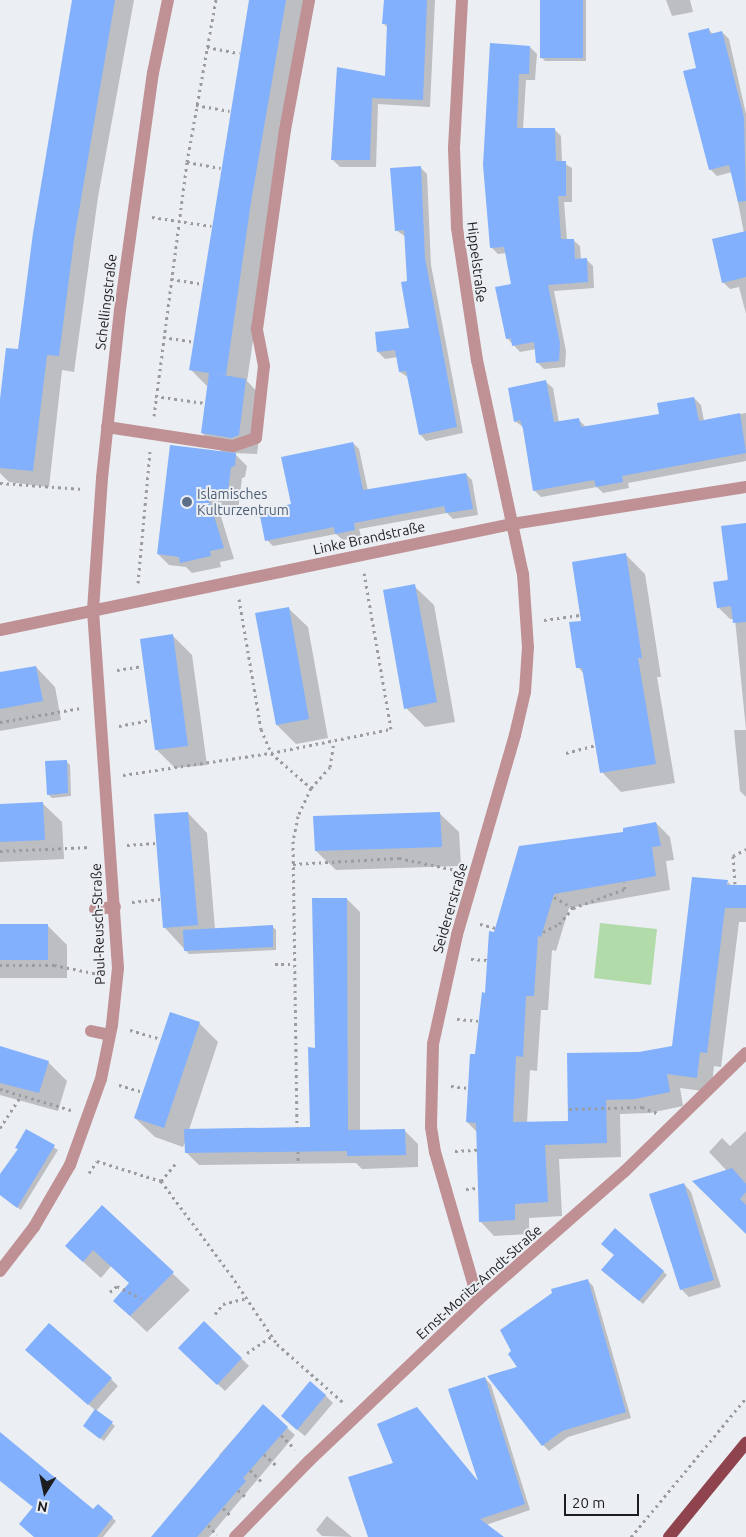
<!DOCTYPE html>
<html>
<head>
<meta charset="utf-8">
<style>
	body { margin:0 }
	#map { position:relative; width:746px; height:1537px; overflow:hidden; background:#ebeef2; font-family:Ubuntu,sans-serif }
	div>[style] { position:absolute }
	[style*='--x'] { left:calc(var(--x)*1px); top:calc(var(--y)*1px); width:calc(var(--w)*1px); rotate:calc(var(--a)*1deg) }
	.green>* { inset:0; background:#b2dbaa }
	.shadow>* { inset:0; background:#0003 }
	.building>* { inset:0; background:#82b0fd }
	.path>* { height:3px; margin-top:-1.5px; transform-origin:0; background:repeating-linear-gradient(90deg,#9a9c9f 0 2.5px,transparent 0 6.5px) }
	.minor>* { height:12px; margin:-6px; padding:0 6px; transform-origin:6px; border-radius:6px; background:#bf9195 }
	.major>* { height:12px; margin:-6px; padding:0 6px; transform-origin:6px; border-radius:6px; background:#8f434d }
	.dots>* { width:14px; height:14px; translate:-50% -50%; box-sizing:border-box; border:2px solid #ebeef2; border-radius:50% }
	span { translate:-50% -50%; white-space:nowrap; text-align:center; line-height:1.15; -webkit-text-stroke:4px #ebeef2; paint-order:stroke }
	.street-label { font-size:14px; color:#1c1d1f }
	.service-label { font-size:14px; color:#4e5e75 }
	.left { translate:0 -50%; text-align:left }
	.north { position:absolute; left:20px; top:1467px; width:50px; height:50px; -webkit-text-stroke:4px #ebeef2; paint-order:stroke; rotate:190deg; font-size:14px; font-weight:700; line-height:20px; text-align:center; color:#1c1d1f }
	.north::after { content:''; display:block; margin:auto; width:18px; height:22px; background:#1c1d1f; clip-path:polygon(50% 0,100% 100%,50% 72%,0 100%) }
	.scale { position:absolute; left:564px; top:1494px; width:75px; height:22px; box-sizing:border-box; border:2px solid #1c1d1f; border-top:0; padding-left:6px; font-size:15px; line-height:18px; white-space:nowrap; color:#1c1d1f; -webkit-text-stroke:4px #ebeef2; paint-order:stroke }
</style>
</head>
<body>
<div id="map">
	<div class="green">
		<i style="clip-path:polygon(600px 923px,657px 929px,651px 985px,594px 978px)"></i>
	</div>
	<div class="shadow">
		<i style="clip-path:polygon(74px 0,134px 0,98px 197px,74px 372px,62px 370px,49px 487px,9px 482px,0 473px,0 410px,19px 351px)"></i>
		<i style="clip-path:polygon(251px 0,309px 0,288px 107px,247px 381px,264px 399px,257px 454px,234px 453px,247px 466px,245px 477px,242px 478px,238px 510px,218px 507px,234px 559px,220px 562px,221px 567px,192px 573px,186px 567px,169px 565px,158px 554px,223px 453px,202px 433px,208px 387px,191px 370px)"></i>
		<i style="clip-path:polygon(385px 0,435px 0,430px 107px,378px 104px,376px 167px,340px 167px,333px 160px,338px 68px,386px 78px,388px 28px,383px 23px)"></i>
		<i style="clip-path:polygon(541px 0,586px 0,586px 61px,545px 61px,541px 57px)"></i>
		<i style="clip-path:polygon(666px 0,690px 0,693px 12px,672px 16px)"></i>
		<i style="clip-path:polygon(709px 30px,713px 34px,722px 32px,729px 39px,746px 114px,746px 314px,739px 287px,730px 289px,723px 282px,744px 233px,732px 172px,717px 176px,710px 169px,697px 69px)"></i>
		<i style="clip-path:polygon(492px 45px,530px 47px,537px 54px,535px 80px,526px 80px,523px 129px,554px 129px,561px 136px,562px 162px,572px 168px,572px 202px,564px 202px,567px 240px,573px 240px,580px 246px,581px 260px,586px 259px,593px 266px,594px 288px,554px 291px,566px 351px,565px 367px,544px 369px,537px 362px,536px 349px,520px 352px,507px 338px,512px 285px,507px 253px,498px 254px,491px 247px)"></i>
		<i style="clip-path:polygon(420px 167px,427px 174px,431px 265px,463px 433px,426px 441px,420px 434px,409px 378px,400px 372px,397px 357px,385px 359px,378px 352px,411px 329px,406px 237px,396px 230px)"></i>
		<i style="clip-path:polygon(546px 382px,553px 388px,559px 423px,579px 420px,586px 427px,660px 415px,694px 398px,701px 405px,704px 421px,746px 413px,746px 461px,628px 483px,629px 488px,603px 493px,597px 487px,541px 497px,534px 490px,523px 427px,515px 421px)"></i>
		<i style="clip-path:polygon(353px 443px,359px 449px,368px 491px,466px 474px,472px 480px,478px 515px,453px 519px,447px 513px,359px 529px,361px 536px,343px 540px,336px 534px,273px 546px,267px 540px,292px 505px)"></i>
		<i style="clip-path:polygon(746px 524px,746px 797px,740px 791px,734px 730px,746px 730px,735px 619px,730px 619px,718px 607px)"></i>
		<i style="clip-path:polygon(626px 555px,645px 574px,661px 677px,657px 677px,675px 783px,621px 792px,602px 772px,584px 674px,578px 667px,582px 622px)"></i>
		<i style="clip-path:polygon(414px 586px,434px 605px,455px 722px,425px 727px,406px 708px)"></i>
		<i style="clip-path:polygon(288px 608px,308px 627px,328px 738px,296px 744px,277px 725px)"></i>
		<i style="clip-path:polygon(173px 636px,192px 655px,207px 765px,175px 768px,156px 749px)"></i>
		<i style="clip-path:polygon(36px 667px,55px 687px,61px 720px,0 731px,0 674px)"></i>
		<i style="clip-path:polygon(66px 761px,70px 765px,71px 796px,52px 798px,48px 794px)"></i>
		<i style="clip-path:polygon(42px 803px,62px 822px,64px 859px,0 862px,0 805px)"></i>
		<i style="clip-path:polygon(188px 813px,207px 833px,215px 929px,272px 926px,276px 930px,276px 950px,189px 954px,165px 928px)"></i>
		<i style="clip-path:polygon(439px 813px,459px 832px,461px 866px,336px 870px,316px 851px)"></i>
		<i style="clip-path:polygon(656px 823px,670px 837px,674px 860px,666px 861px,670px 890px,569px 908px,556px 951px,552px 950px,548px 1010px,541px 1010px,537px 1071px,530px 1070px,527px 1123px,569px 1122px,639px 1053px,673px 1047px,728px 882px,732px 886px,746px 886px,746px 922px,739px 922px,721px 1067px,714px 1066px,711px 1092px,680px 1088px,683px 1106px,650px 1113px,620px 1114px,621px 1157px,559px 1159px,562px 1216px,529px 1218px,529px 1234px,494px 1236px,480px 1221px,477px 1132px,467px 1122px,495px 934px,625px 834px)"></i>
		<i style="clip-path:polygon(347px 899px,360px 912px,360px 1131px,405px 1131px,418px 1144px,418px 1167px,362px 1169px,356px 1163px,199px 1165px,186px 1152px,186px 1140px,183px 1147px,155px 1137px,135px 1118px,199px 1023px,218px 1042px,189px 1130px,311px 1128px,316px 1049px)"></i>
		<i style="clip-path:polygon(0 926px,48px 926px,67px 945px,67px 978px,0 978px)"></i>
		<i style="clip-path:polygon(0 1047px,48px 1062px,67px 1081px,58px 1111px,0 1095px)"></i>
		<i style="clip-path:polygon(26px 1130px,58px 1150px,21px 1210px,0 1194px,0 1176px,19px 1150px)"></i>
		<i style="clip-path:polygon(746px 1131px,746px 1232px,727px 1171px,709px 1152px,722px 1138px,730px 1146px)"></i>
		<i style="clip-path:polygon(684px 1184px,691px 1192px,721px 1287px,689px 1297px,681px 1289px)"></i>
		<i style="clip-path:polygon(102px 1207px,190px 1290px,147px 1332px,114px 1301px,130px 1283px,111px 1266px,101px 1278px,66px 1246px)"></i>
		<i style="clip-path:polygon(615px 1230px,667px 1275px,643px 1304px,606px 1273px,615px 1255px)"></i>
		<i style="clip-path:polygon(587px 1280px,593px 1286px,631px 1418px,568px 1437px,549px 1451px,543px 1445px,520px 1367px)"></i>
		<i style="clip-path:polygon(180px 1348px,241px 1358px,249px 1366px,225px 1391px)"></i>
		<i style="clip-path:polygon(34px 1357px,111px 1379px,118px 1386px,96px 1411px,115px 1426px,104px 1441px,88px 1429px,96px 1411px)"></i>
		<i style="clip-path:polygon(485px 1378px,491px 1385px,530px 1510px,486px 1525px,478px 1537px,369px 1537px,481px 1484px)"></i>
		<i style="clip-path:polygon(325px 1395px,333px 1403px,305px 1436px,290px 1424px)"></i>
		<i style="clip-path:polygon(263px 1406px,295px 1435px,209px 1537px,152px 1537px,222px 1458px,219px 1455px)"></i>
		<i style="clip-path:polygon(98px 1506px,116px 1521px,103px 1537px,35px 1537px,93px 1511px)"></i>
		<i style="clip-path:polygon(327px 1516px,352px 1537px,322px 1536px,316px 1530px)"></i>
	</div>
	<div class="building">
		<i style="clip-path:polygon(72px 0,115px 0,74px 240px,59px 356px,47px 355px,33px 471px,0 468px,0 399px,6px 348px,18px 349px,33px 233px)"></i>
		<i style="clip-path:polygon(249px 0,286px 0,251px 202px,226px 375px,212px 373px,246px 379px,239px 435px,232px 438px,201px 433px,209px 373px,189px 370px)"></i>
		<i style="clip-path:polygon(384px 0,427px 0,423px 100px,372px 98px,370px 160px,331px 160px,337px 67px,385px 76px,387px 24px,382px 24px)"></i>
		<i style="clip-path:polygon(540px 0,583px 0,583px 58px,540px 58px)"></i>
		<i style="clip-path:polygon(709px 28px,710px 34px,722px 31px,744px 117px,746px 201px,738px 202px,729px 165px,709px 170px,683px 71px,696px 68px,688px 33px)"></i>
		<i style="clip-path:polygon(490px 43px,530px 46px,529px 74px,519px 74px,517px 128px,555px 128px,556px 161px,566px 161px,566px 196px,558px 196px,561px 239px,574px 239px,575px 259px,587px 258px,588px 282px,548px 285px,560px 343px,559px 361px,536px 363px,534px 342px,512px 346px,511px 338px,506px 339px,495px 287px,511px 284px,504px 247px,490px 248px,483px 165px)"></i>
		<i style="clip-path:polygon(421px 166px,425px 258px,457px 427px,419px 435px,406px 371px,399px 372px,395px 350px,377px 352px,375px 332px,409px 328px,401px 282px,407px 281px,404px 230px,395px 231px,390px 168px)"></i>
		<i style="clip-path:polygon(746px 231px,746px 277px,722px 283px,712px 239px)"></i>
		<i style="clip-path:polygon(546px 380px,554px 422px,579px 418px,581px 427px,659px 414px,657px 403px,694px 397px,699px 421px,740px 413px,746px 453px,622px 476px,623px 482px,596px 487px,594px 480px,533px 491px,523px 429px,520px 420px,514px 422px,508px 388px)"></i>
		<i style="clip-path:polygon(353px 442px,363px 490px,466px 473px,473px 509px,446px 513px,444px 506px,354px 523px,355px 530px,335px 534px,334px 527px,265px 541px,259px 511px,291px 504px,281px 457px)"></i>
		<i style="clip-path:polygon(170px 445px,236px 453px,235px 466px,231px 467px,227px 500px,208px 497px,224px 548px,210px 551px,211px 556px,180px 563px,179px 557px,157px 554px)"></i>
		<i style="clip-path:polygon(746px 523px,746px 622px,733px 623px,731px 606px,717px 608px,713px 582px,728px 580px,721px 526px)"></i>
		<i style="clip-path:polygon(626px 553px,642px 658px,638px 658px,656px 764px,600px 773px,582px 668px,576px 668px,569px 622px,581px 621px,572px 562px)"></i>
		<i style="clip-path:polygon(415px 584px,437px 702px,404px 709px,383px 590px)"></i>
		<i style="clip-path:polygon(289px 607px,309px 719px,276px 725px,255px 613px)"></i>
		<i style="clip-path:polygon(173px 634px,188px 746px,155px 750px,140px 639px)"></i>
		<i style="clip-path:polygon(36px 666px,43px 701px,0 709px,0 672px)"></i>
		<i style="clip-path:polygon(67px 760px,68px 793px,47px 795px,45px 761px)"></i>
		<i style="clip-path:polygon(43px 802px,45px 840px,0 842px,0 804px)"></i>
		<i style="clip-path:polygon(188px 812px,198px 925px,163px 928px,154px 814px)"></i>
		<i style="clip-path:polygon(440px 812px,442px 847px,315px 851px,313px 816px)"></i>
		<i style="clip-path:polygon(656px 822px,661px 846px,652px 847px,656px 876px,554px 894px,541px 937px,538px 936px,534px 996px,526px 996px,523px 1057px,516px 1056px,513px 1122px,568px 1121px,567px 1053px,639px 1052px,672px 1046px,692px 877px,728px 880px,727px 885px,746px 885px,746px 908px,725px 908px,707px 1053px,700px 1052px,697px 1078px,667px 1074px,670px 1092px,635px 1099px,606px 1100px,607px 1143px,545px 1145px,548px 1202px,515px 1204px,515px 1220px,479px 1222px,476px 1123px,466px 1122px,470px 1054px,475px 1054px,482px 992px,485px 993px,489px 931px,494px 932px,519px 846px,623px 832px,623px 828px)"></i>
		<i style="clip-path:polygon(312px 898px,347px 898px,348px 1130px,405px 1129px,406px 1155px,347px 1156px,347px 1151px,185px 1153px,184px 1129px,310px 1127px,308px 1047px,315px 1048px)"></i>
		<i style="clip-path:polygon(0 924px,48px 924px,48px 960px,0 960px)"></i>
		<i style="clip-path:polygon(273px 925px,273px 947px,184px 951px,183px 930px)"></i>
		<i style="clip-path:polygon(170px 1012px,200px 1022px,164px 1128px,134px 1118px)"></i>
		<i style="clip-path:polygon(0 1046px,49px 1061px,39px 1093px,0 1083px)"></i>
		<i style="clip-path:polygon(26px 1129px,55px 1145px,17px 1208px,0 1195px,0 1174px,18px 1149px,15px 1148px)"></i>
		<i style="clip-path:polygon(732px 1168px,746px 1184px,746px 1192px,740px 1199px,746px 1205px,746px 1234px,692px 1181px)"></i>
		<i style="clip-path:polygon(684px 1183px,714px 1280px,680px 1290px,649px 1194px)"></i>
		<i style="clip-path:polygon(102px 1205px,174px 1272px,130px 1316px,113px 1301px,129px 1283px,93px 1250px,83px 1262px,65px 1246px)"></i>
		<i style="clip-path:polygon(615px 1228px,664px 1271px,639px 1301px,601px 1270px,614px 1255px,601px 1244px)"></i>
		<i style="clip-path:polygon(588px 1279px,626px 1412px,562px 1431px,542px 1446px,487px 1376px,517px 1367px,508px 1354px,511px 1351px,500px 1330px,552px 1293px,551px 1289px)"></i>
		<i style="clip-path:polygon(204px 1321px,242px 1358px,217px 1385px,178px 1348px)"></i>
		<i style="clip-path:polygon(49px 1323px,112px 1378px,88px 1405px,25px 1350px)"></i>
		<i style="clip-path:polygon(485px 1377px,525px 1504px,480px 1519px,504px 1537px,368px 1537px,348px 1477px,393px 1463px,377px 1424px,417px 1407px,478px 1481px,448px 1389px)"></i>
		<i style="clip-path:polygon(310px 1381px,326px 1395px,297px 1430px,281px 1416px)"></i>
		<i style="clip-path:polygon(263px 1404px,288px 1427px,243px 1478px,246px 1481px,197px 1537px,151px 1537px)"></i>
		<i style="clip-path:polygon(95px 1409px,113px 1422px,100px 1439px,83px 1426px)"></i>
		<i style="clip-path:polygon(0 1432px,93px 1509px,98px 1504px,113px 1517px,97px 1537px,34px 1537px,19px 1524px,33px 1507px,0 1481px)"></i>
	</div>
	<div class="path">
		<i style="--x:207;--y:47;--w:33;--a:11"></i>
		<i style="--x:196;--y:105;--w:34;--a:10"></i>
		<i style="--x:187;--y:162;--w:34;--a:10"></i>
		<i style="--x:152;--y:217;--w:60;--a:8.7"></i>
		<i style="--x:171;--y:279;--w:31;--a:9"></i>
		<i style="--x:163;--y:337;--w:31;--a:9"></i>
		<i style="--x:155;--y:396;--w:50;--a:8"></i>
		<i style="--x:154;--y:416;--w:256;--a:-82.6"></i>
		<i style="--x:187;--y:162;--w:165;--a:-79.9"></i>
		<i style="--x:0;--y:483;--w:83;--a:4.1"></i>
		<i style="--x:138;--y:583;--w:132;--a:-84.8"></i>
		<i style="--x:239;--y:599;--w:132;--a:80.4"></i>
		<i style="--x:261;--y:729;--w:26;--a:67"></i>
		<i style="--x:271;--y:753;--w:53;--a:41.2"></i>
		<i style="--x:311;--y:788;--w:31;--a:115"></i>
		<i style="--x:298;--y:816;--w:25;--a:101"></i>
		<i style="--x:293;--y:841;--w:286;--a:89.2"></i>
		<i style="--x:544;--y:620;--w:36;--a:-8"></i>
		<i style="--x:117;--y:670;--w:26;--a:-9"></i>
		<i style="--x:0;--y:722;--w:82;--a:-9.8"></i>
		<i style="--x:119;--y:726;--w:33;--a:-11"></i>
		<i style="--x:566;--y:753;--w:30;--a:-15"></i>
		<i style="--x:123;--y:775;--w:150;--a:-8.5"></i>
		<i style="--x:271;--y:753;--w:122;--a:-11.3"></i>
		<i style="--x:391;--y:729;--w:158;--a:-99.8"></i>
		<i style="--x:311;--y:788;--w:28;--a:-48"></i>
		<i style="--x:330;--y:767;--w:26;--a:-81"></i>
		<i style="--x:127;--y:845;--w:29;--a:-4"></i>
		<i style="--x:0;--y:851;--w:91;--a:-2.5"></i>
		<i style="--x:293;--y:864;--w:106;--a:-3.2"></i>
		<i style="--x:399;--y:858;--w:58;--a:11.9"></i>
		<i style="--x:735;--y:884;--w:28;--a:-94"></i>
		<i style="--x:733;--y:856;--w:15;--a:-28"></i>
		<i style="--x:554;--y:897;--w:22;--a:30"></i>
		<i style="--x:573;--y:908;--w:55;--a:-20.1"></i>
		<i style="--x:625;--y:889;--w:7;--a:-98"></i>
		<i style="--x:132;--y:902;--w:29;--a:-6"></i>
		<i style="--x:480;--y:924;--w:16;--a:14"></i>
		<i style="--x:543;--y:932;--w:18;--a:-27"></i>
		<i style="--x:559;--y:924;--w:21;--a:-49"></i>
		<i style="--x:471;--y:959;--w:16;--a:4"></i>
		<i style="--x:275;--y:964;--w:19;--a:0"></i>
		<i style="--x:0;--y:965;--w:54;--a:0"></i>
		<i style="--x:54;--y:965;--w:45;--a:11.6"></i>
		<i style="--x:457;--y:1019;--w:21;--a:5"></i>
		<i style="--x:130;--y:1030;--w:32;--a:16"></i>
		<i style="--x:119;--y:1085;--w:25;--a:16"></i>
		<i style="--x:451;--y:1086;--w:17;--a:7"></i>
		<i style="--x:0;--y:1089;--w:74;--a:16.5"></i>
		<i style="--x:569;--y:1109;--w:73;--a:-1.6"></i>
		<i style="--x:642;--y:1107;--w:16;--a:22"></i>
		<i style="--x:0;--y:1128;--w:38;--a:-57"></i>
		<i style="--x:298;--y:1151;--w:10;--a:90"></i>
		<i style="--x:455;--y:1151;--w:22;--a:-3"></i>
		<i style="--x:89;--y:1173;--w:14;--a:-56"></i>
		<i style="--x:97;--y:1161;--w:67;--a:17.4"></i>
		<i style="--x:161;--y:1181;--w:25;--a:-50"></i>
		<i style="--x:161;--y:1181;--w:117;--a:53.3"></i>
		<i style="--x:231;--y:1275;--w:83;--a:56.3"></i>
		<i style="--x:277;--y:1344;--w:89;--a:41.4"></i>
		<i style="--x:466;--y:1189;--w:12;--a:-5"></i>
		<i style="--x:110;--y:1292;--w:9;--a:-41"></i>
		<i style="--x:117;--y:1286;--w:27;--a:27"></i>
		<i style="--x:215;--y:1314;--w:13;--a:-51"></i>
		<i style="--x:223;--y:1304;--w:25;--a:-14"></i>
		<i style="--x:247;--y:1353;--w:30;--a:-34"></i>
		<i style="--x:281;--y:1435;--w:20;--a:45"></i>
		<i style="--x:264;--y:1454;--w:19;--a:43"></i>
		<i style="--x:250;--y:1470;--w:17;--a:45"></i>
		<i style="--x:238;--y:1490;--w:12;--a:42"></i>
		<i style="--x:223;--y:1508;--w:11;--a:45"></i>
		<i style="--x:208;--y:1525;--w:13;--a:48"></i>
		<i style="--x:631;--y:1537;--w:180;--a:-50.4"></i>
	</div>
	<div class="minor">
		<i style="--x:462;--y:0;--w:149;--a:93.1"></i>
		<i style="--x:454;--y:149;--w:79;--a:87.8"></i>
		<i style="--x:457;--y:228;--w:134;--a:81.4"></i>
		<i style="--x:477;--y:360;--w:219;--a:77.9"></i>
		<i style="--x:523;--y:574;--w:73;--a:86.1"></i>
		<i style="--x:528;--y:647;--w:45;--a:93.8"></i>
		<i style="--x:525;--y:692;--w:44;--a:103.1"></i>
		<i style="--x:515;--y:735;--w:208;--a:106.2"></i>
		<i style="--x:457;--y:935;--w:112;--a:102.4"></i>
		<i style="--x:433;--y:1044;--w:83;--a:91.4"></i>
		<i style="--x:431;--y:1127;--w:25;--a:81"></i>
		<i style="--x:435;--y:1152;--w:154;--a:73.8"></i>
		<i style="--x:107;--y:427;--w:127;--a:8.6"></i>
		<i style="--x:233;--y:446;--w:24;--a:-19"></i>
		<i style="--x:256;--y:438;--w:72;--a:-83.7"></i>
		<i style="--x:264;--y:366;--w:38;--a:-101"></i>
		<i style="--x:257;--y:329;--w:201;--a:-82"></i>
		<i style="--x:285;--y:130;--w:132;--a:-79.5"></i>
		<i style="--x:0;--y:630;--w:523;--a:-11.7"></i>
		<i style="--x:512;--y:524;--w:237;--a:-9"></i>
		<i style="--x:95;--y:909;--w:20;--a:-6"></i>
		<i style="--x:91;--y:1031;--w:19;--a:12"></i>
		<i style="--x:0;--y:1271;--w:56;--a:-52.3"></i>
		<i style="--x:34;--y:1227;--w:72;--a:-59.9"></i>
		<i style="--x:70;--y:1165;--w:91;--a:-70.2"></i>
		<i style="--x:101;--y:1079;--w:55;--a:-78.5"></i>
		<i style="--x:112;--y:1025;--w:57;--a:-84"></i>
		<i style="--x:118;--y:968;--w:359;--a:-94"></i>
		<i style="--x:93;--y:610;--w:132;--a:-86.1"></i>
		<i style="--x:102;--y:478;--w:169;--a:-83.9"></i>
		<i style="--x:120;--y:310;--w:239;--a:-82.1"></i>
		<i style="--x:153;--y:73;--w:75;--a:-78.4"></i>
		<i style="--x:235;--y:1537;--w:106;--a:-45.8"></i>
		<i style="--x:309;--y:1461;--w:233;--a:-43.6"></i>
		<i style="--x:478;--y:1300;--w:196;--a:-41.3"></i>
		<i style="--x:625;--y:1171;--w:169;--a:-44.3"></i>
	</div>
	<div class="major">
		<i style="--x:669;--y:1537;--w:122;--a:-50.7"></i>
	</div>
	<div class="dots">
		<i style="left:187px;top:502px;background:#5c6f8a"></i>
	</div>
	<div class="street-label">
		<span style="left:477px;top:262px;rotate:83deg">Hippelstraße</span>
		<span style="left:106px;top:302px;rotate:-83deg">Schellingstraße</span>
		<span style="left:369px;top:538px;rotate:-12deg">Linke Brandstraße</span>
		<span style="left:450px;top:908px;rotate:-74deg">Seidererstraße</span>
		<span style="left:98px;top:924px;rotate:-92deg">Paul-Reusch-Straße</span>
		<span style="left:479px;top:1282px;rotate:-42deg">Ernst-Moritz-Arndt-Straße</span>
	</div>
	<div class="service-label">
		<span class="left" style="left:197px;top:502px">Islamisches<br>Kulturzentrum</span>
	</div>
	<div class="north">N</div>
	<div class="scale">20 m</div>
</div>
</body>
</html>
